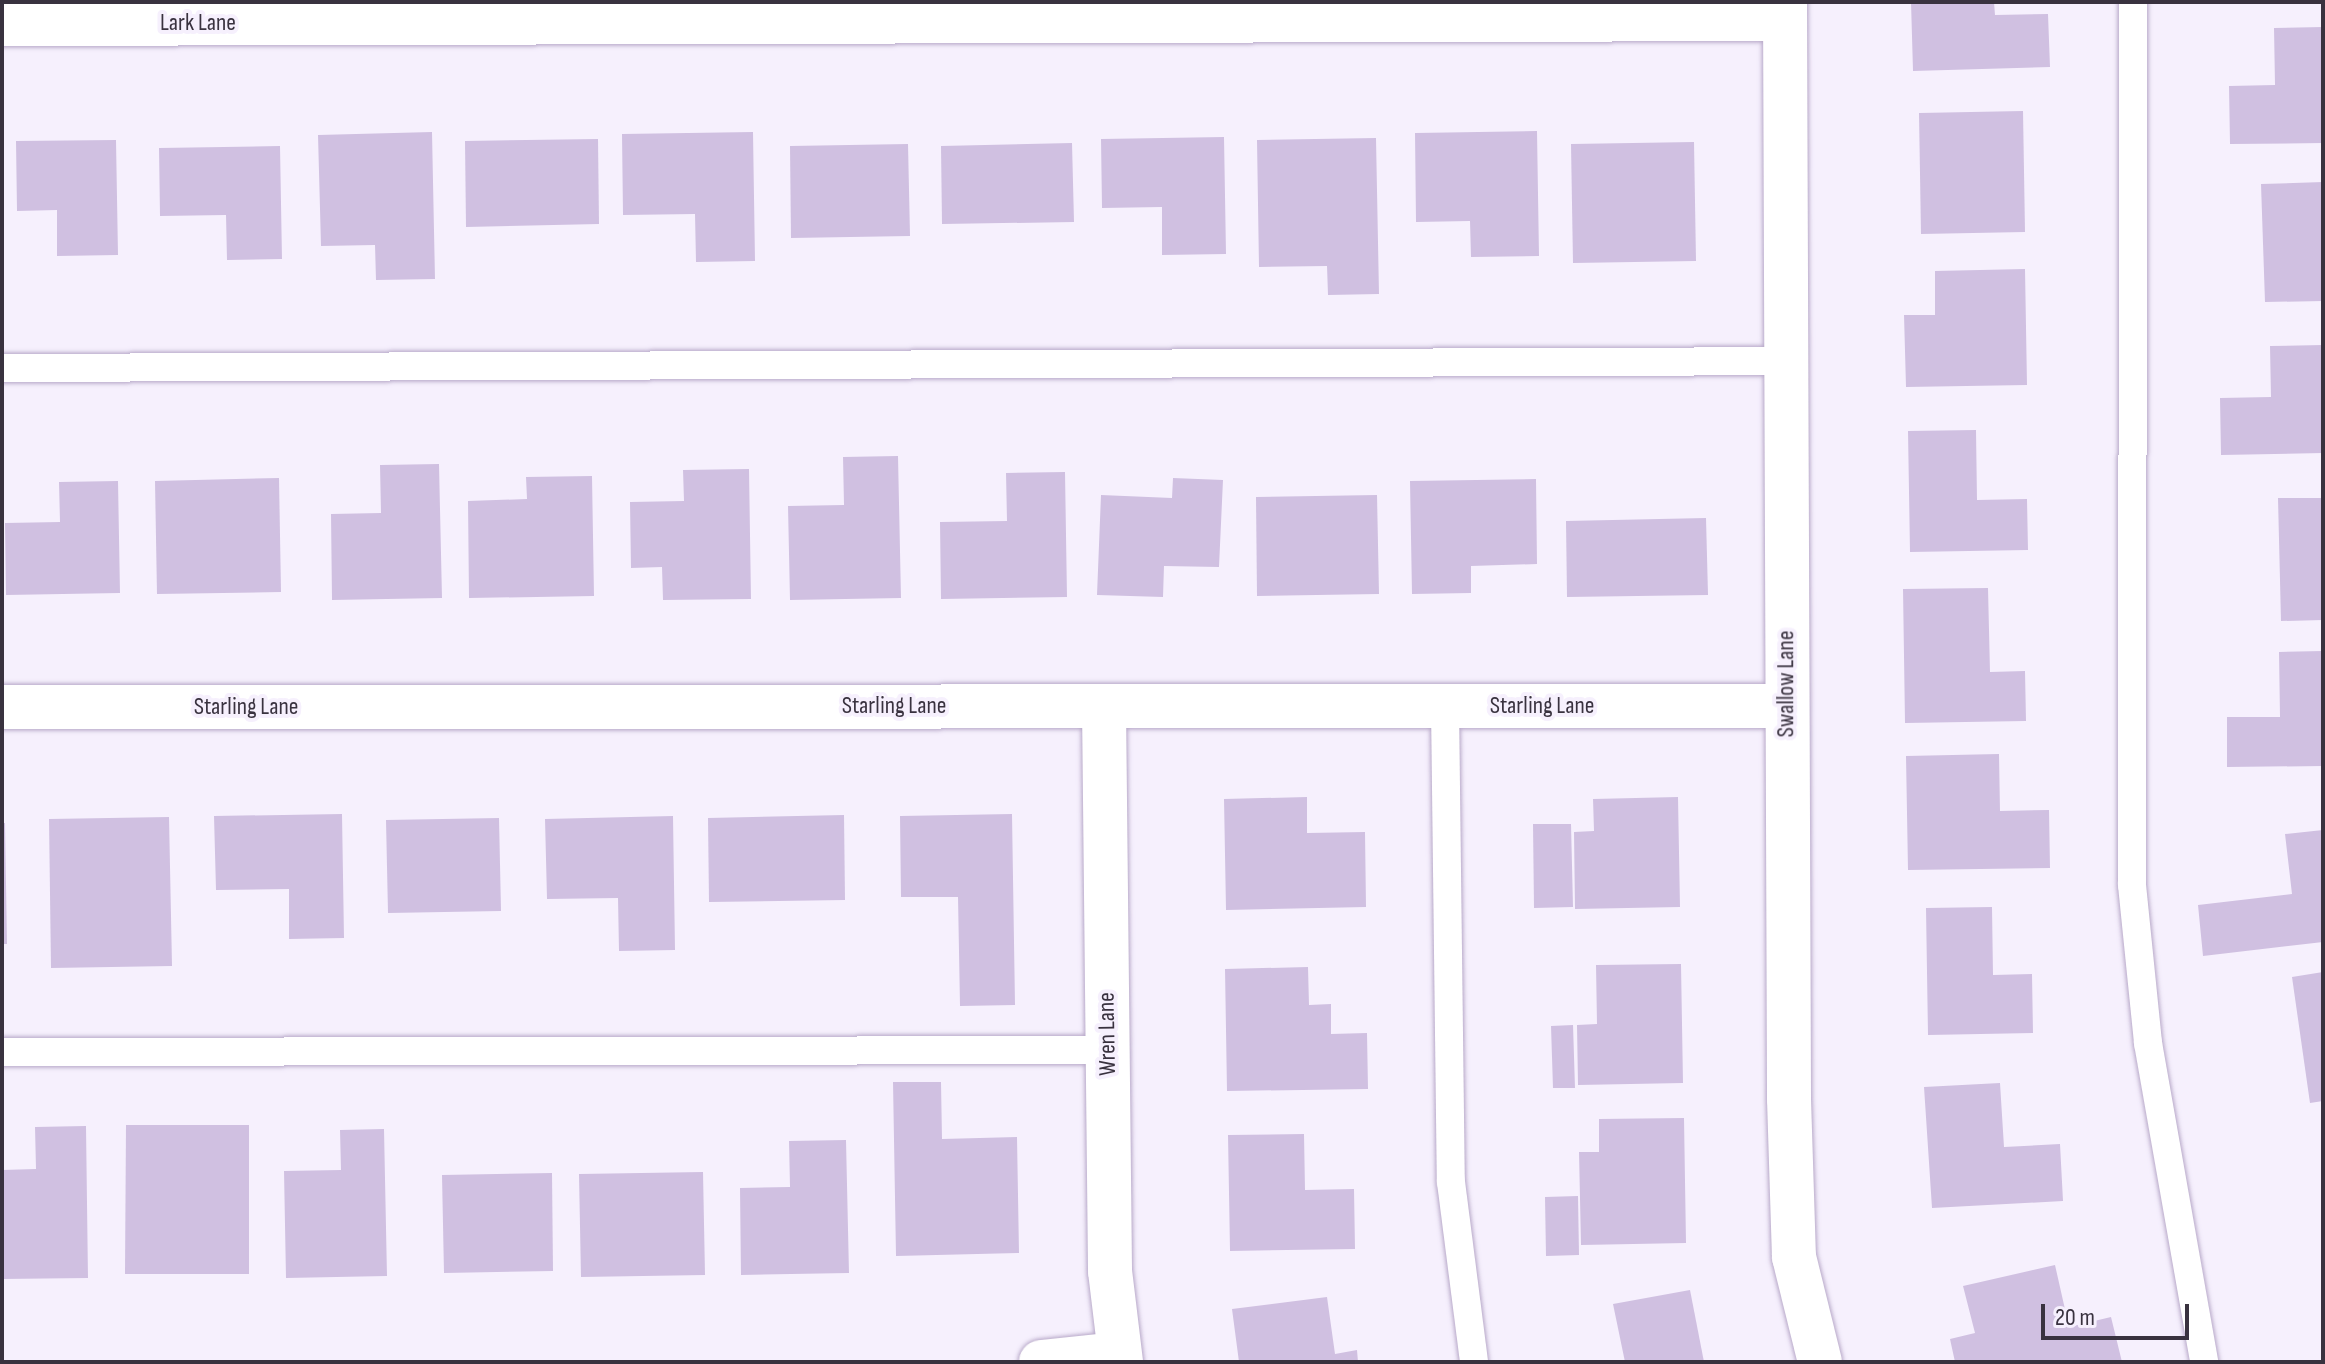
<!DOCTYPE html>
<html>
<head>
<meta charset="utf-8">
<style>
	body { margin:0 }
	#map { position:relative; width:2325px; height:1364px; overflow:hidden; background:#f6f0fd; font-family:"Sofia Sans Condensed",sans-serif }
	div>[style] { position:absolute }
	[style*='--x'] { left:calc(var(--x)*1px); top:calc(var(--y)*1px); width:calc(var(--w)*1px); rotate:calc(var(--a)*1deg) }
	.building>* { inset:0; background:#d0c0e1 }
	.roads { filter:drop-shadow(0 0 2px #b8a9c9) drop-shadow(0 0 2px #b8a9c9) }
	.lane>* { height:28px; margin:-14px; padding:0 14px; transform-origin:14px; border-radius:14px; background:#fff }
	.street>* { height:44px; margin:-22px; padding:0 22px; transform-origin:22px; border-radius:22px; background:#fff }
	span { translate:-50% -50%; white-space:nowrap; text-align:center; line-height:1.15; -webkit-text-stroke:8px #f6f0fd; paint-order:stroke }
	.street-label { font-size:24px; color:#39323f }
	.frame { position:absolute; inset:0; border:4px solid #39323f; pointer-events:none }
	.scale { position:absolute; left:2041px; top:1304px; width:148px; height:36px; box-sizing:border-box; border:4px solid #39323f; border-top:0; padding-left:10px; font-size:24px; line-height:28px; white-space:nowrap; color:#39323f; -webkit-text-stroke:6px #f6f0fd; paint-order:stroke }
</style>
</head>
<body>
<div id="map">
	<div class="building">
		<i style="clip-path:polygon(1911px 2px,1994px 2px,1995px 15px,2048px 14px,2050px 67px,1913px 71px)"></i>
		<i style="clip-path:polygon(2323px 27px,2323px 143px,2230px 144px,2229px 86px,2275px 85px,2274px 28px)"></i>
		<i style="clip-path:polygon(2023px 111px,2025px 232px,1921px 234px,1919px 113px)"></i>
		<i style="clip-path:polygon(1537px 131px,1539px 256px,1471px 257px,1470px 221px,1416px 222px,1415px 133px)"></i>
		<i style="clip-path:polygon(432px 132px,435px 279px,376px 280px,375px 245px,321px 246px,318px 135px)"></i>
		<i style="clip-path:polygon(753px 132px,755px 261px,696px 262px,695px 214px,623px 215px,622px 134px)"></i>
		<i style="clip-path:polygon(1224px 137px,1226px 254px,1162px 255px,1162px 207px,1102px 208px,1101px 139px)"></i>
		<i style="clip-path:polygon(1376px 138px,1379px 294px,1328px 295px,1327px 266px,1259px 267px,1257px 140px)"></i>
		<i style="clip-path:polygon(598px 139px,599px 224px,466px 227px,465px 141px)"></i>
		<i style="clip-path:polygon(116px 140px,118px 255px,57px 256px,57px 210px,17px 211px,16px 141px)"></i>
		<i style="clip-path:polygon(1694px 142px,1696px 261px,1573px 263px,1571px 144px)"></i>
		<i style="clip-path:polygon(1072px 143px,1074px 222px,942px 224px,941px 146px)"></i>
		<i style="clip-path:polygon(908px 144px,910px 236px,791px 238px,790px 146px)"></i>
		<i style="clip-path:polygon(280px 146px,282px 259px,227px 260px,226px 215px,160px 216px,159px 148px)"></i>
		<i style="clip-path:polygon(2323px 182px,2323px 301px,2265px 302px,2261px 184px)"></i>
		<i style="clip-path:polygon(2025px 269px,2027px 385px,1906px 387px,1904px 315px,1935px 315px,1935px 271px)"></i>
		<i style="clip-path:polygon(2323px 345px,2323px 453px,2221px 455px,2220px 398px,2271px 397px,2270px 346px)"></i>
		<i style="clip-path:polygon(1976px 430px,1977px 500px,2027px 499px,2028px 550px,1910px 552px,1908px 431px)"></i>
		<i style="clip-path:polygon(898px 456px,901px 598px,790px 600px,788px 506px,844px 505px,843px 457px)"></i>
		<i style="clip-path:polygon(439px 464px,442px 598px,332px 600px,331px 514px,381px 513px,380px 465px)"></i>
		<i style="clip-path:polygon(749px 469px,751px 599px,663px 600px,662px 567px,631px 568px,630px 502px,684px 501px,683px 470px)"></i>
		<i style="clip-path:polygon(1065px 472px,1067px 597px,941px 599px,940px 522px,1007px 521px,1006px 473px)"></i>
		<i style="clip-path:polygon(592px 476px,594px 596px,469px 598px,468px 501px,527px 499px,526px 477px)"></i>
		<i style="clip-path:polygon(279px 478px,281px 592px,157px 594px,155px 481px)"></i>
		<i style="clip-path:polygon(1173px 478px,1223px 480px,1219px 567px,1164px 566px,1163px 597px,1097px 595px,1101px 495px,1172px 498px)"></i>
		<i style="clip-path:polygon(1536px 479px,1537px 564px,1471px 566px,1471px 593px,1412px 594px,1410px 481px)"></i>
		<i style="clip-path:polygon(118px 481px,120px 593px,6px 595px,5px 523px,60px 522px,59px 482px)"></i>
		<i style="clip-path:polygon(1377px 495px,1379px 594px,1257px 596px,1256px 497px)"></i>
		<i style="clip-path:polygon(2278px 498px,2323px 498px,2323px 620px,2281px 621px)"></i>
		<i style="clip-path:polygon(1706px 518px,1708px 595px,1567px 597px,1566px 521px)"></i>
		<i style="clip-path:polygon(1988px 588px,1990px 672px,2025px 671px,2026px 721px,1905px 723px,1903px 589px)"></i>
		<i style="clip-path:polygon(2323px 651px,2323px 766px,2227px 767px,2227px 717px,2280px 717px,2279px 652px)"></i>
		<i style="clip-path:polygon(1999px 754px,2000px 811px,2049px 810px,2050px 868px,1908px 870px,1906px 756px)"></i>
		<i style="clip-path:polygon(1307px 797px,1307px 833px,1365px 832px,1366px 907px,1226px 910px,1224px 799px)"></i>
		<i style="clip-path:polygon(1678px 797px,1680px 907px,1575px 909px,1574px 832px,1594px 831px,1593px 799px)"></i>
		<i style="clip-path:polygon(342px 814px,344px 938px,289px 939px,289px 889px,216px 890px,214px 816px)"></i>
		<i style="clip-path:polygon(1012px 814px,1015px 1005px,960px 1006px,958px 897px,901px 897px,900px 816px)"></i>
		<i style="clip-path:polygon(844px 815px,845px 900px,709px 902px,708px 818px)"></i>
		<i style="clip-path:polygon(673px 816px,675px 950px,619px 951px,618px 898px,547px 899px,545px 819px)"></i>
		<i style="clip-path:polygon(169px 817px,172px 966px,51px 968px,49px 819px)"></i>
		<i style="clip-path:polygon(499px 818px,501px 911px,388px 913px,386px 820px)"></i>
		<i style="clip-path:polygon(2px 823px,5px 823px,7px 944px,2px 944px)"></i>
		<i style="clip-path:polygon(1533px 824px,1571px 824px,1573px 907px,1534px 908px)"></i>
		<i style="clip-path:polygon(2323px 830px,2323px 942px,2203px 956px,2198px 905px,2292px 894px,2285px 834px)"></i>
		<i style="clip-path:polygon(1992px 907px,1993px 975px,2032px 974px,2033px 1033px,1928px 1035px,1926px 908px)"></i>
		<i style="clip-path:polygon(1681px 964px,1683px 1083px,1578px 1085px,1577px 1025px,1597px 1024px,1596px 965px)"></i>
		<i style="clip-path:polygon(1308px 967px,1309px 1005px,1331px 1004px,1331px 1034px,1367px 1033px,1368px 1089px,1227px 1091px,1225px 969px)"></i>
		<i style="clip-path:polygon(2323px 972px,2323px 1101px,2310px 1103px,2292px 977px)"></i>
		<i style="clip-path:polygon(1573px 1025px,1575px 1088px,1553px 1088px,1551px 1026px)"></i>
		<i style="clip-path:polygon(893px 1082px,941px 1082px,942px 1139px,1017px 1137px,1019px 1253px,896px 1256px)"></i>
		<i style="clip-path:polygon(2000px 1083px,2004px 1147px,2060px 1144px,2063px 1201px,1932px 1208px,1924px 1087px)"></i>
		<i style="clip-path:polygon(1684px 1118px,1686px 1243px,1581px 1245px,1579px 1152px,1599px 1152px,1599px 1119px)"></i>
		<i style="clip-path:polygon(126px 1125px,249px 1125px,249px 1274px,125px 1274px)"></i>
		<i style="clip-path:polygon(86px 1126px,88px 1278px,2px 1279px,2px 1170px,36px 1169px,35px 1127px)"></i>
		<i style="clip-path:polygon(384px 1129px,387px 1276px,286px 1278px,284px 1171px,341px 1170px,340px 1130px)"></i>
		<i style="clip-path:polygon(1304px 1134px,1305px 1190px,1354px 1189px,1355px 1249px,1230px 1251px,1228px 1135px)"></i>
		<i style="clip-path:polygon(846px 1140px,849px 1273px,741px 1275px,740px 1188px,790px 1187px,789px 1141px)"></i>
		<i style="clip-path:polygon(703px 1172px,705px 1275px,581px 1277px,579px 1174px)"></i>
		<i style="clip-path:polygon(552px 1173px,553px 1271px,444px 1273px,442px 1175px)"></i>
		<i style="clip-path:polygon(1578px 1196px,1579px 1255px,1546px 1256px,1545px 1197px)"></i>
		<i style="clip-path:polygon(2055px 1265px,2069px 1327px,2111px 1317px,2122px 1362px,1955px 1362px,1950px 1339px,1975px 1333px,1963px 1286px)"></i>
		<i style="clip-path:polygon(1690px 1290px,1704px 1362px,1625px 1362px,1613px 1304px)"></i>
		<i style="clip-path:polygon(1327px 1297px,1335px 1354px,1357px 1350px,1358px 1362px,1239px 1362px,1232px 1309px)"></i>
	</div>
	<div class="roads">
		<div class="lane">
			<i style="--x:2133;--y:2;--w:883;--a:90.06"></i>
			<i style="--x:2132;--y:885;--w:159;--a:84.2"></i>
			<i style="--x:2148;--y:1043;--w:324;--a:80"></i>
			<i style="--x:2;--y:368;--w:1784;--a:-0.22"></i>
			<i style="--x:1445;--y:706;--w:476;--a:89.3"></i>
			<i style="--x:1451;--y:1182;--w:181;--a:82.7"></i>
			<i style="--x:2;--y:1052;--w:1105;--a:-0.1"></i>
		</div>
		<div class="street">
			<i style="--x:1785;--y:2;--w:1097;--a:89.79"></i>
			<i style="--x:1789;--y:1099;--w:158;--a:88.2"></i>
			<i style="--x:1794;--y:1257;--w:108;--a:76.1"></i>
			<i style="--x:2;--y:24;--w:1783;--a:-0.16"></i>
			<i style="--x:1104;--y:706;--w:565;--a:89.39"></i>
			<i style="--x:1110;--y:1271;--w:92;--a:83.1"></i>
			<i style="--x:2;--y:707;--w:1784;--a:-0.03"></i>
			<i style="--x:1041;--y:1362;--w:78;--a:-5.9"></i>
		</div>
	</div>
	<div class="street-label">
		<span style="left:198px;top:23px">Lark Lane</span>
		<span style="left:1786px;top:684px;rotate:-90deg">Swallow Lane</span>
		<span style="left:894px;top:706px">Starling Lane</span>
		<span style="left:1542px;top:706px">Starling Lane</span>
		<span style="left:246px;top:707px">Starling Lane</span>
		<span style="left:1107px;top:1034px;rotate:-91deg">Wren Lane</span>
	</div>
	<div class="frame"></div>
	<div class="scale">20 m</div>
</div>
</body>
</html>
